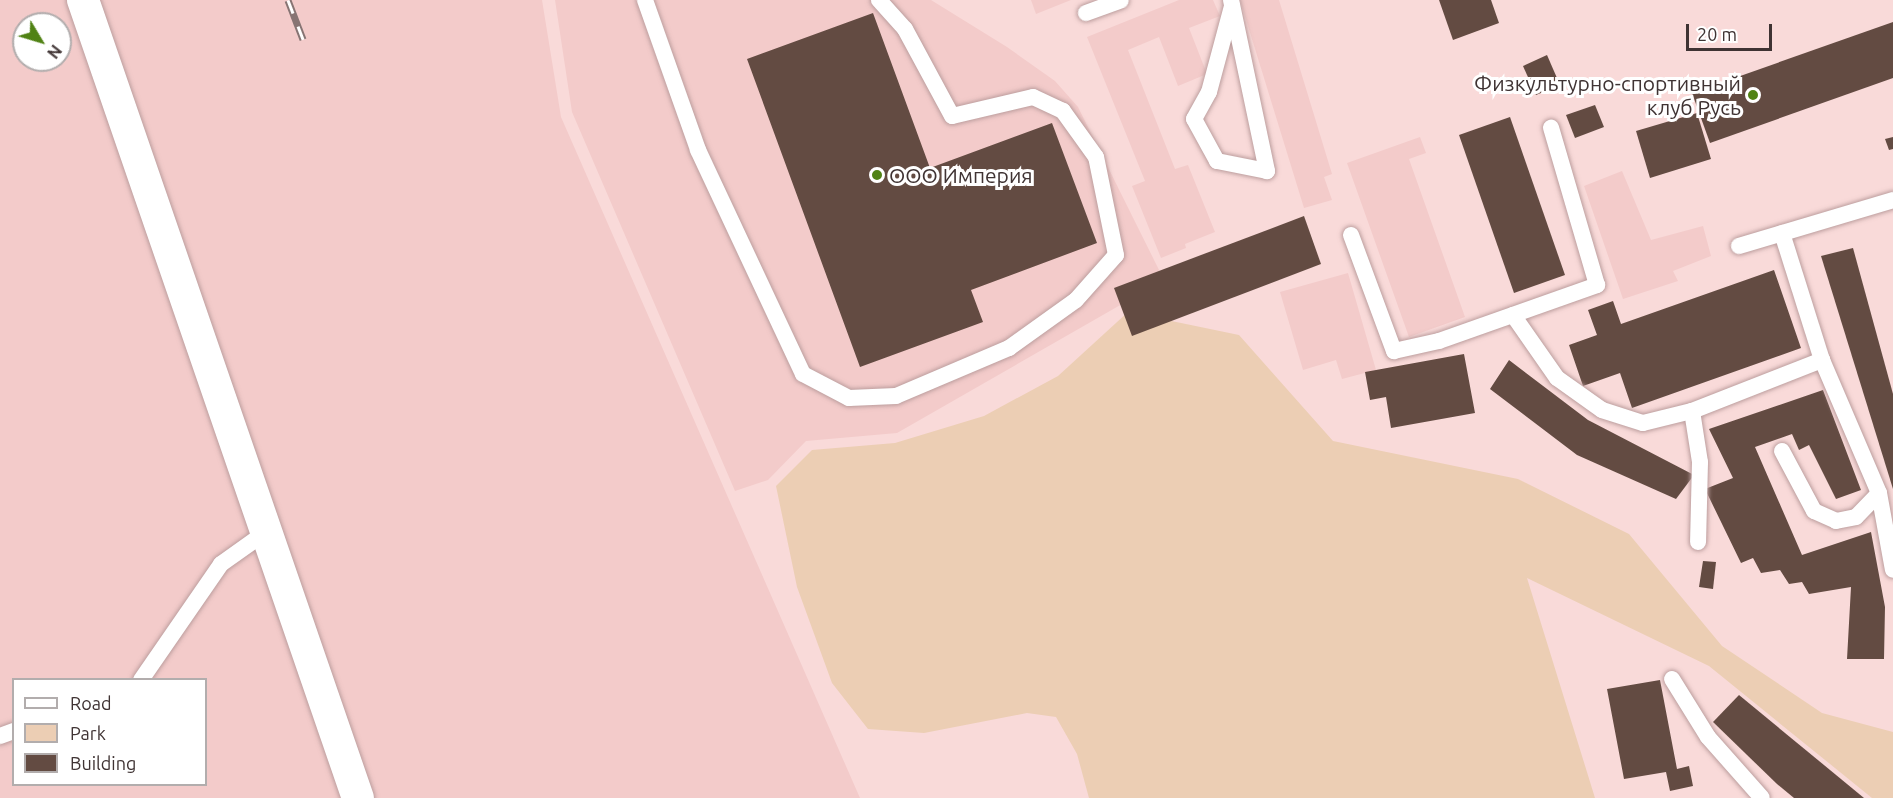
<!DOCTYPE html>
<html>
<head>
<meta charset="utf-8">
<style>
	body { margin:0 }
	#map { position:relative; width:1893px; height:798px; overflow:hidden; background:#f9dad9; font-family:Ubuntu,sans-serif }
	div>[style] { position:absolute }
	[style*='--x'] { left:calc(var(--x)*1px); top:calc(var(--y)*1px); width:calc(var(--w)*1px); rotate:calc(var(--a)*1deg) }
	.built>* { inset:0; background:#f3cbca }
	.green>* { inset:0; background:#ecceb4 }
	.building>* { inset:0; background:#634b42 }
	.roads { filter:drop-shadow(0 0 2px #bc9e9e) drop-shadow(0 0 2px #bc9e9e) }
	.lane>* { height:16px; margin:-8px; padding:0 8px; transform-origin:8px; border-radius:8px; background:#fff }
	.street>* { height:32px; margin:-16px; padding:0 16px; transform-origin:16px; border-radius:16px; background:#fff }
	.rail>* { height:7px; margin-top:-3.5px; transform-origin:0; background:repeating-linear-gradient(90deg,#fff 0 14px,#877473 0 28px); box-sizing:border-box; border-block:2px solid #877473 }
	.dots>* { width:16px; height:16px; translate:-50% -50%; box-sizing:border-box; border:3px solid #fff; border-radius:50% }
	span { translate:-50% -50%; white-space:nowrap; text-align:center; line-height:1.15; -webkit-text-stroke:6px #fff; paint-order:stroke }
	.poi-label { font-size:21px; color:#3f3333 }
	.right { translate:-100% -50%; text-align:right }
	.left { translate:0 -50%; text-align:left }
	.legend { position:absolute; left:12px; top:678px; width:195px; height:108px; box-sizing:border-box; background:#fff; border:2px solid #b2adad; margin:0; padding:8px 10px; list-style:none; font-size:18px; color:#3f3333 }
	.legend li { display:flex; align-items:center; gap:12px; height:30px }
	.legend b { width:30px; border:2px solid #b2adad }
	.north { position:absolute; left:12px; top:12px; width:60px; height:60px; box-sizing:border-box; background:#fff; border:2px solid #b2adad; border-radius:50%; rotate:128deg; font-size:16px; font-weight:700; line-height:24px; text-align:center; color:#3f3333 }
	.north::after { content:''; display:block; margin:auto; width:21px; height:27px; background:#508214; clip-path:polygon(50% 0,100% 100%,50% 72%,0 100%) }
	.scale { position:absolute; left:1686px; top:24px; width:86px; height:27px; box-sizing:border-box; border:3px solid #3f3333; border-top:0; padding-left:8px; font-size:18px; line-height:21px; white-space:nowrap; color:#3f3333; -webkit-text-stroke:4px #fff; paint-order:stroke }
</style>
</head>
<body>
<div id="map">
	<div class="built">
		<i style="clip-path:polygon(evenodd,0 0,542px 0,561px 117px,860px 798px,0 798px,0 0,24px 24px,60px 24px,60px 60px,24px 60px,24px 24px,0 0,14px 680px,206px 680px,206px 784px,14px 784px,14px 680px)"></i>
		<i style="clip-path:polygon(555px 0,931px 0,1007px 47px,1055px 81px,1078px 107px,1164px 280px,897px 433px,806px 441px,768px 480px,735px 491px,572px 112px)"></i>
		<i style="clip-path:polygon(1031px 0,1071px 0,1036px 14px)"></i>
		<i style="clip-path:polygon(1179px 0,1213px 0,1220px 16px,1189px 28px,1207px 74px,1178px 86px,1159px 37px,1128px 50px,1175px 169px,1188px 165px,1215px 232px,1185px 244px,1186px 248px,1161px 258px,1132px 186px,1145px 181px,1087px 37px)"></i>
		<i style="clip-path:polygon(1240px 0,1279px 0,1332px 174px,1324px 177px,1332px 200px,1304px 208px)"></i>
		<i style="clip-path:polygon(1420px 137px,1426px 153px,1409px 159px,1465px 317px,1409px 337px,1347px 163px)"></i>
		<i style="clip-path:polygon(1622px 171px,1651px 240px,1703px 226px,1711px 256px,1673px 271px,1678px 281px,1623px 299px,1584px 186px)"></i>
		<i style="clip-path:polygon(1348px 273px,1376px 370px,1342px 379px,1336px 360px,1303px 370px,1280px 292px)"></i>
	</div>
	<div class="green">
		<i style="clip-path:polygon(1128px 312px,1239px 335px,1333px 441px,1518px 479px,1629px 534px,1722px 646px,1822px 713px,1893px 732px,1893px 798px,1872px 798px,1709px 666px,1527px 578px,1595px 798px,1089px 798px,1077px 754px,1056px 717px,1027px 713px,924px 733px,868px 729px,832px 683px,797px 587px,776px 486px,812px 450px,895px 443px,984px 416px,1058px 376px)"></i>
	</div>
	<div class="building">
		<i style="clip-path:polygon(1439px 0,1491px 0,1499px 23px,1453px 40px)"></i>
		<i style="clip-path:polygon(873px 13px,930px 168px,1052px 123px,1097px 243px,971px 290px,983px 322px,860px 367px,747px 59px)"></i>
		<i style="clip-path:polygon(1893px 22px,1893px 78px,1710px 143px,1692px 93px)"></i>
		<i style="clip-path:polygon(1547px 55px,1560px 85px,1536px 95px,1523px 66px)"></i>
		<i style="clip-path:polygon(1595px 105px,1604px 127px,1575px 138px,1566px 115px)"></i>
		<i style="clip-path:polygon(1697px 113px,1711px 159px,1650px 178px,1636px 131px)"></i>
		<i style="clip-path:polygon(1510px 117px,1565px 275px,1514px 293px,1459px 135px)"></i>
		<i style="clip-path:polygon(1893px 137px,1893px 149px,1889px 150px,1885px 139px)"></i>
		<i style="clip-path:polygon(1304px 216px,1321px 264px,1132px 336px,1114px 288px)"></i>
		<i style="clip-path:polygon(1853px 248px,1893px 394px,1893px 489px,1821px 256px)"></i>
		<i style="clip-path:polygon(1774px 270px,1801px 348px,1632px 408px,1620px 373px,1583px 386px,1569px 345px,1597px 335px,1588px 310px,1613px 301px,1621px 324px)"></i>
		<i style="clip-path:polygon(1464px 354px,1475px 413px,1391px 428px,1386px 397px,1370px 400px,1365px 372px)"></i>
		<i style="clip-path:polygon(1509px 360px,1588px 420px,1694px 475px,1676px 499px,1577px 455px,1490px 389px)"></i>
		<i style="clip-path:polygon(1823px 390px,1861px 490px,1836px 499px,1809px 445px,1799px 450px,1792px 434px,1755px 447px,1802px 555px,1871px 532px,1885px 607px,1884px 659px,1847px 659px,1851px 587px,1809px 594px,1802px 582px,1789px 584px,1780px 570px,1761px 573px,1753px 558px,1741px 563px,1705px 489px,1733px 478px,1709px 429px)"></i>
		<i style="clip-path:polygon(1703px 561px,1716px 562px,1713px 589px,1699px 587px)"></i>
		<i style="clip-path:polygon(1660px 680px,1677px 769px,1689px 766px,1693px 786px,1670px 791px,1666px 772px,1624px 779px,1607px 689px)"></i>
		<i style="clip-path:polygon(1739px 695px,1864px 798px,1794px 798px,1777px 784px,1713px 722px)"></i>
	</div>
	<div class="roads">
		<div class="lane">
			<i style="--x:645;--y:0;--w:159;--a:70.5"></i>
			<i style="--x:698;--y:150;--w:247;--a:64.9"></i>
			<i style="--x:803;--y:374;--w:52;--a:27.6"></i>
			<i style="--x:849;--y:398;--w:47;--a:-2.4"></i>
			<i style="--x:896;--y:396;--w:123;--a:-23"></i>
			<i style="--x:1009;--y:348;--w:82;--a:-35.6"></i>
			<i style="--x:1076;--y:300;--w:60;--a:-48.4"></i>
			<i style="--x:1116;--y:255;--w:100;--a:-101.5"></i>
			<i style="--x:1096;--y:157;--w:57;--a:-125.7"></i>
			<i style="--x:1063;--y:111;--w:33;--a:-155"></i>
			<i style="--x:1033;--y:97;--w:83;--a:166.8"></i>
			<i style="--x:952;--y:116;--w:99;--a:-118.4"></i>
			<i style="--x:905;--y:29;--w:39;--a:-132"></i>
			<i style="--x:1231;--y:0;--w:175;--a:78.1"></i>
			<i style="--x:1267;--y:171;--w:51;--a:-168.7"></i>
			<i style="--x:1217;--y:161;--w:48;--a:-118.7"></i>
			<i style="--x:1194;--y:119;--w:31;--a:-61"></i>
			<i style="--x:1209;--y:92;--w:89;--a:-75"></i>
			<i style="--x:1086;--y:13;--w:37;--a:-20"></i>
			<i style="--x:1351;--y:235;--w:124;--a:69.7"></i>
			<i style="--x:1394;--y:351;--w:46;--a:-12.5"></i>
			<i style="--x:1439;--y:341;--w:168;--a:-19.5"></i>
			<i style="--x:1597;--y:285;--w:164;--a:-106.3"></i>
			<i style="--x:1739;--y:246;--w:161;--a:-16.6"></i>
			<i style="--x:1513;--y:315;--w:77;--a:55.1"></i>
			<i style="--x:1557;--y:378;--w:55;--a:35.4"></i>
			<i style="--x:1602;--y:410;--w:43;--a:17.6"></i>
			<i style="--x:1643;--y:423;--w:50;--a:-13.8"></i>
			<i style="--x:1692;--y:411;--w:140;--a:-21.4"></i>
			<i style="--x:1822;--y:360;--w:133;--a:-107.5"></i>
			<i style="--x:1692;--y:411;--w:52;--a:81.1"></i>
			<i style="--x:1700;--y:462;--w:80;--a:91.4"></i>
			<i style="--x:1782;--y:451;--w:68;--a:61.9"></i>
			<i style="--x:1814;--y:511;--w:24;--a:24"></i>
			<i style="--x:1836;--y:521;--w:20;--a:-11"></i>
			<i style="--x:1856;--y:517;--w:33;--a:-46"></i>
			<i style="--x:1879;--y:493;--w:145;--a:-113.2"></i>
			<i style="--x:1879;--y:493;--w:78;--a:79.7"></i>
			<i style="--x:1672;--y:679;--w:68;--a:58.2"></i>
			<i style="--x:1708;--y:737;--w:81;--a:48.5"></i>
			<i style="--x:141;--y:680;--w:141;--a:-55.4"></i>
			<i style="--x:221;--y:564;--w:55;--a:-35.4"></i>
			<i style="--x:0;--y:736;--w:15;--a:-20"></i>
		</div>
		<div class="street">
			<i style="--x:83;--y:0;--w:844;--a:70.99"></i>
		</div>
	</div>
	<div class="rail">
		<i style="--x:288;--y:0;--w:42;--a:69"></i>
	</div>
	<div class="dots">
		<i style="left:1753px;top:95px;background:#508214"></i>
		<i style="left:877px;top:175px;background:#508214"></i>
	</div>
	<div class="poi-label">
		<span class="right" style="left:1741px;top:95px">Физкультурно-спортивный<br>клуб Русь</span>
		<span class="left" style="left:889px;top:175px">ООО Империя</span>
	</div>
	<ul class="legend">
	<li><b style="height:8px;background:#fff"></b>Road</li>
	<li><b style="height:16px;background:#ecceb4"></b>Park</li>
	<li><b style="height:16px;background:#634b42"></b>Building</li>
	</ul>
	<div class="north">N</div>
	<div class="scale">20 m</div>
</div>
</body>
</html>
